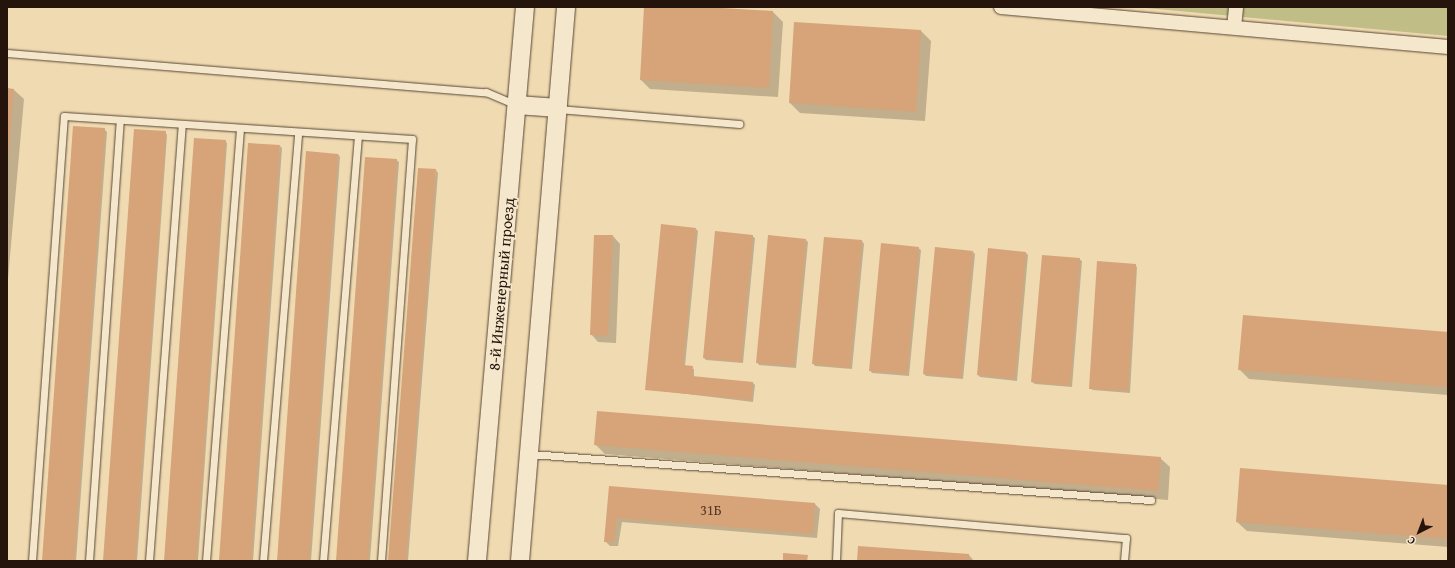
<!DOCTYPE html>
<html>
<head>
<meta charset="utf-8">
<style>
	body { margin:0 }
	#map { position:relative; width:1455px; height:568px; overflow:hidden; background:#f0dab1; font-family:"Gentium Book Plus",serif }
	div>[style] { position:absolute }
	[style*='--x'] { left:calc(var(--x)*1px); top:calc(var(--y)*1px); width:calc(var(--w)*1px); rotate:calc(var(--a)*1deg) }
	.green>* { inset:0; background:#c1bd87 }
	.shadow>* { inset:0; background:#0003 }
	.building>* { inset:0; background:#d7a379 }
	.roads { filter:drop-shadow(0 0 1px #584635) drop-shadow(0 0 1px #584635) }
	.service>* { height:7px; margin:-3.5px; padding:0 3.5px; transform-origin:3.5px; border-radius:3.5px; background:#f5e7cc }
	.minor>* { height:14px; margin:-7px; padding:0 7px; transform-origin:7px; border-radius:7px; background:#f5e7cc }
	.tertiary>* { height:18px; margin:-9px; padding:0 9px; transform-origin:9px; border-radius:9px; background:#f5e7cc }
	span { translate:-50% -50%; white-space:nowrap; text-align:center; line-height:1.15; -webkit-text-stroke:3.5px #f5e7cc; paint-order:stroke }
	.number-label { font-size:14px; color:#523827 }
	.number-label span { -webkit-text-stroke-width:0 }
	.street-label { font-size:16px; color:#25140c }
	.frame { position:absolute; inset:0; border:8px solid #25140c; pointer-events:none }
	.north { position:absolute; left:1399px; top:512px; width:40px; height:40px; -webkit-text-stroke:3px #f5e7cc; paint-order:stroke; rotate:222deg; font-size:11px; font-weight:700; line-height:16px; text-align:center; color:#25140c }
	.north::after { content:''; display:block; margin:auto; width:14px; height:18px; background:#25140c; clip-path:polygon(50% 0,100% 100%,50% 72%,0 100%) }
</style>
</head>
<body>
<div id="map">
	<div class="green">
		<i style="clip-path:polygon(1136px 7px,1448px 7px,1448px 36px)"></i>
	</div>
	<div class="shadow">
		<i style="clip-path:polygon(645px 7px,773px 12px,783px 22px,778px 97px,650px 89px,641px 80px)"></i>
		<i style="clip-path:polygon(795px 23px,921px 31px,931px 41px,925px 121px,800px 113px,790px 103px)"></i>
		<i style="clip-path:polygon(7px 89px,14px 90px,24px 99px,7px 290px)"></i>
		<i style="clip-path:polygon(104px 129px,107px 132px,76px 561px,43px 561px)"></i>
		<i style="clip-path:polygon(165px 132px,167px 135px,137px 561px,104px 561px)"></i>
		<i style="clip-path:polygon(225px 141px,227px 143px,198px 561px,165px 561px)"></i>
		<i style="clip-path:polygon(280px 146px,282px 148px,253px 561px,220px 561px)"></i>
		<i style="clip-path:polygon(338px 154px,340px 157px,311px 561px,278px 561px)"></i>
		<i style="clip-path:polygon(396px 160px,399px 162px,370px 561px,337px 561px)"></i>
		<i style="clip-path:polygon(436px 170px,438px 173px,408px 561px,389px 561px)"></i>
		<i style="clip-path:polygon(696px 229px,698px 231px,685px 366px,694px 369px,694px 377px,753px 383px,755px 385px,753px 402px,646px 389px)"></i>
		<i style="clip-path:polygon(613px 236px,620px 244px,616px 343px,598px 342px,591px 334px)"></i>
		<i style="clip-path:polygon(752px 236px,755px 238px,743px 363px,706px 360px,704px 358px)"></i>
		<i style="clip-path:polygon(806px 240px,808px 242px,796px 368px,759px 365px,757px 362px)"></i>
		<i style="clip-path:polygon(862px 241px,864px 244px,852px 369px,815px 366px,813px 363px)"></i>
		<i style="clip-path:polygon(918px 248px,921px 250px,909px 376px,872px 373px,870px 370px)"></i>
		<i style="clip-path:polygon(973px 252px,975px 254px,963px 379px,926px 376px,924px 374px)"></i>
		<i style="clip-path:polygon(1026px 253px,1028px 255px,1017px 381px,980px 377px,978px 375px)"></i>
		<i style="clip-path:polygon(1079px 259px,1082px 261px,1072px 387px,1035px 384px,1032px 382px)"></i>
		<i style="clip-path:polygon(1135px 265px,1137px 267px,1130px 393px,1093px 390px,1090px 388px)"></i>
		<i style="clip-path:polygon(1448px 333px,1448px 395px,1249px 379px,1239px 369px)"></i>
		<i style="clip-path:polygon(595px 444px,1160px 458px,1170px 467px,1168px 500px,605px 454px)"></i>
		<i style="clip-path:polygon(1448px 486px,1448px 547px,1247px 531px,1237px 522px)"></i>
		<i style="clip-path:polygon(610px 487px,815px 504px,820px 509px,817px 538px,622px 522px,618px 546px,610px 546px,605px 541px)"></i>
		<i style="clip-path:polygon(969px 555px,974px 561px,858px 561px)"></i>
	</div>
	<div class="building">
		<i style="clip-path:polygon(644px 7px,704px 7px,773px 11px,769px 88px,640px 80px)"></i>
		<i style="clip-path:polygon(794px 22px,921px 30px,916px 112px,789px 103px)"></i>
		<i style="clip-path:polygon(7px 88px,14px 89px,8px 162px,7px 162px)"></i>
		<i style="clip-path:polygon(73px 126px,105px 128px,74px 561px,42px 561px)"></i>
		<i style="clip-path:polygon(134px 129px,166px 131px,135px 561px,103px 561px)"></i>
		<i style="clip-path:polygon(194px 138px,226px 140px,196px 561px,164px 561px)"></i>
		<i style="clip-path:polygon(248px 143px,280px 145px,251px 561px,219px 561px)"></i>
		<i style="clip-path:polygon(306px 151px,338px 154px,309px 561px,277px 561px)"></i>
		<i style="clip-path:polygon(365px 157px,397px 159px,368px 561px,336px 561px)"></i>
		<i style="clip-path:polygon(418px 168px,436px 169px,406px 561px,388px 561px)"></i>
		<i style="clip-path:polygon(661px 224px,696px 228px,683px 365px,693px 366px,692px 376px,753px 382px,751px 400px,645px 390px)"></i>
		<i style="clip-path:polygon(715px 231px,753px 235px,741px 362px,703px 358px)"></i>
		<i style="clip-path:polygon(594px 235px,613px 235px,608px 336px,590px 335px)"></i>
		<i style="clip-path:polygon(768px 235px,806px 239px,794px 366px,756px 363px)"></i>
		<i style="clip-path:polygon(824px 237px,862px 240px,850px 368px,812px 364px)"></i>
		<i style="clip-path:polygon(881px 243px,919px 247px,907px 374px,869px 371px)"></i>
		<i style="clip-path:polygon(935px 247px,973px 251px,961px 378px,923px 374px)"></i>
		<i style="clip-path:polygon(988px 248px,1026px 252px,1015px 379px,977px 375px)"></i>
		<i style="clip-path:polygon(1042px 255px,1080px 258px,1070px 386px,1031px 382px)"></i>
		<i style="clip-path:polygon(1097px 261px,1136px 264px,1128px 391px,1089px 389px)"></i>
		<i style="clip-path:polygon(1243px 315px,1448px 332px,1448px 387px,1238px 370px)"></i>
		<i style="clip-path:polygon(597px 411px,1161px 457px,1158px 491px,594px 445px)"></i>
		<i style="clip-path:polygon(1240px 468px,1448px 485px,1448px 539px,1236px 522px)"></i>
		<i style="clip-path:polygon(609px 486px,815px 503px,813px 534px,617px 518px,614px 542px,604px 542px)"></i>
		<i style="clip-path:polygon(858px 546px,969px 554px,969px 561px,857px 561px)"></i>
		<i style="clip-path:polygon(783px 553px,808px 555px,807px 561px,783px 561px)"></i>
	</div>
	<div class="roads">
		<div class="service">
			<i style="--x:7;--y:53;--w:481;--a:4.7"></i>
			<i style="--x:486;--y:92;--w:34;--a:23"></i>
			<i style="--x:558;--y:109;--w:182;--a:4.7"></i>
			<i style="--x:530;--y:454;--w:623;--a:4.24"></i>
			<i style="--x:32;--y:561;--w:446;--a:-85.9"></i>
			<i style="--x:64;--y:116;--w:349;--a:3.8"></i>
			<i style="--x:412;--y:139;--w:423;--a:94.2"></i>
			<i style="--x:89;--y:561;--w:442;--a:-86"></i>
			<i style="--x:149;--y:561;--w:438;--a:-85.7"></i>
			<i style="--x:206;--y:561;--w:434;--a:-85.5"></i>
			<i style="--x:263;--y:561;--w:430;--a:-85.3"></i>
			<i style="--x:323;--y:561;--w:426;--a:-85.3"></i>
			<i style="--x:836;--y:561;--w:48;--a:-87.6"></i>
			<i style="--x:838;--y:513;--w:289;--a:5"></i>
			<i style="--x:1126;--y:538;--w:23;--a:95"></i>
		</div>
		<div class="minor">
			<i style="--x:1001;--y:7;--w:449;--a:5.1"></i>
			<i style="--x:1234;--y:27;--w:20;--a:-84"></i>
		</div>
		<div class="tertiary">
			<i style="--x:517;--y:105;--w:41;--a:4.2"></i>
			<i style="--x:477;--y:561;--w:556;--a:-85.05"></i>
			<i style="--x:520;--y:561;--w:556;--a:-85.25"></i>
		</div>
	</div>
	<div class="number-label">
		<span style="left:711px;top:510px">31Б</span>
	</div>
	<div class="street-label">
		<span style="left:501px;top:284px;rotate:-85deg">8-й Инженерный проезд</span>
	</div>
	<div class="frame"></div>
	<div class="north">С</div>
</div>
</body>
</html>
